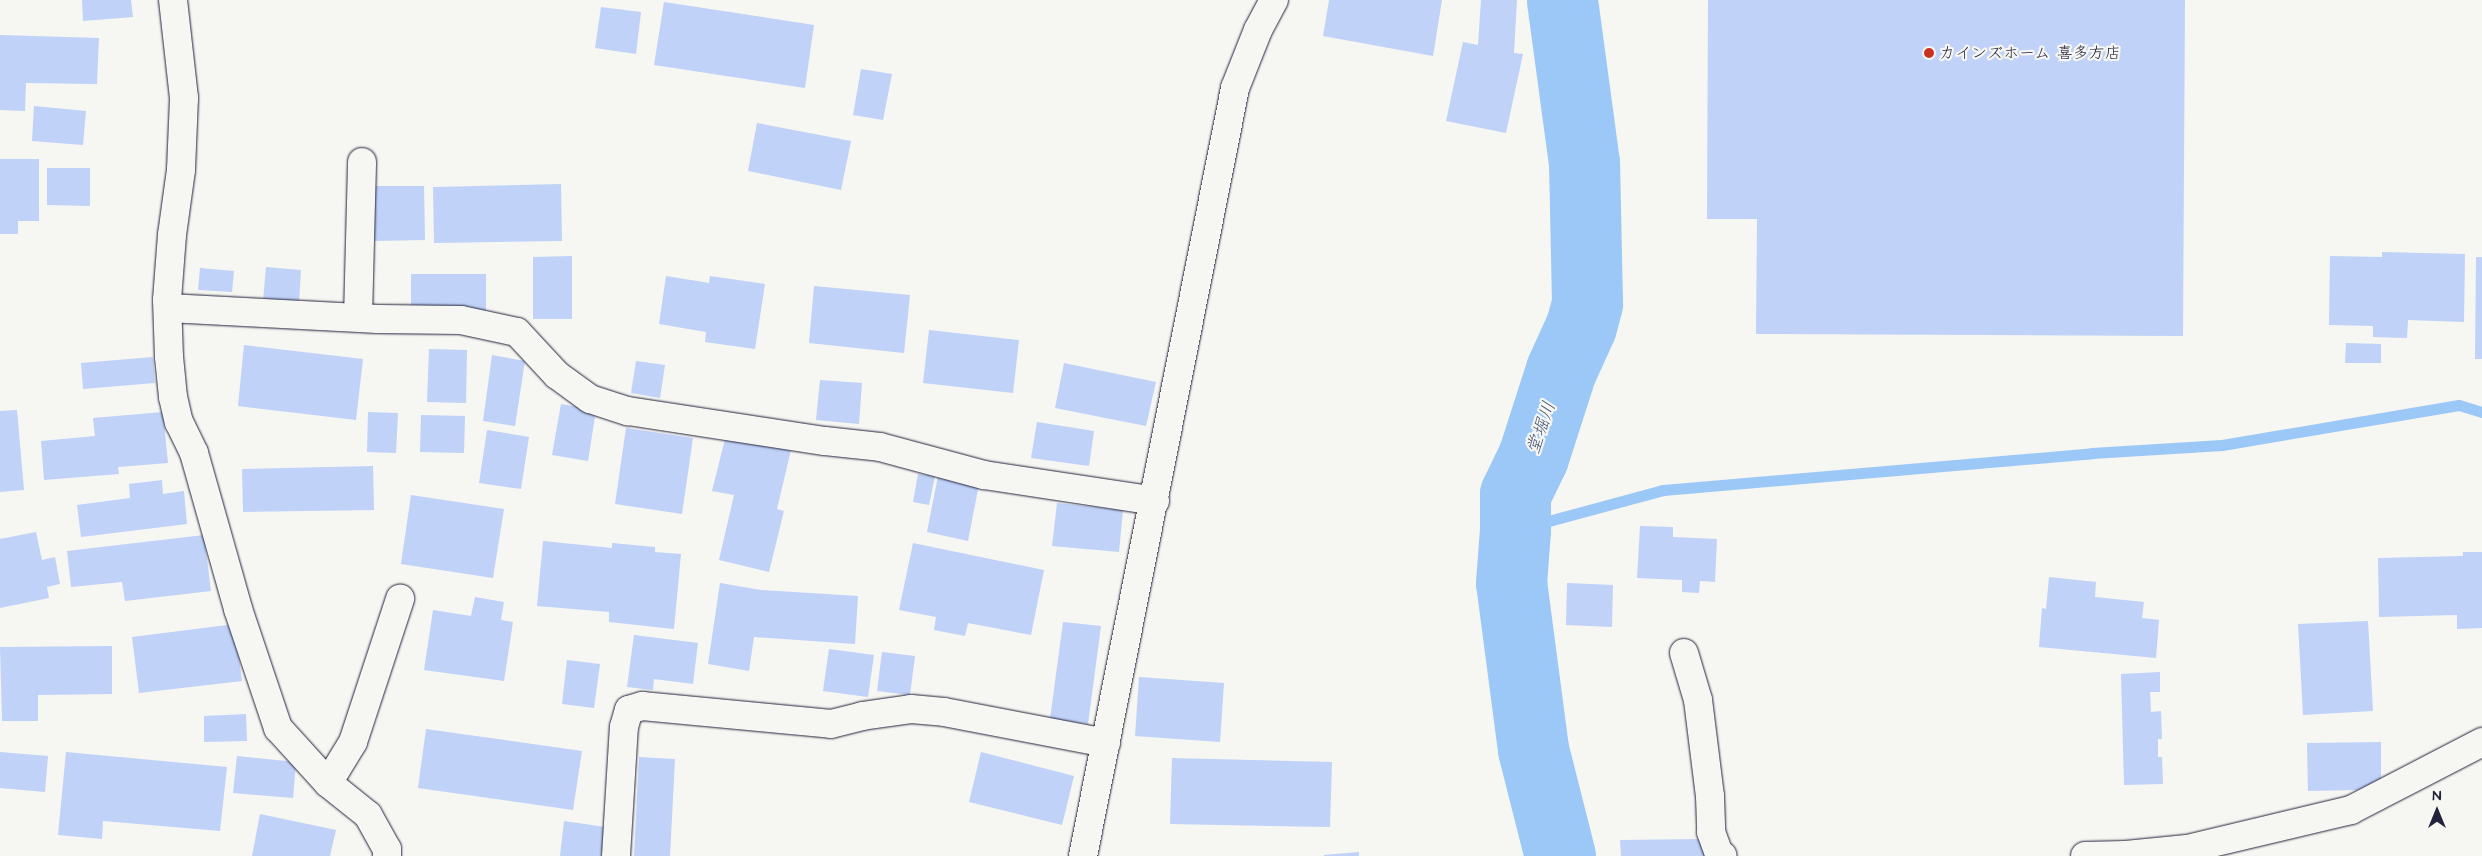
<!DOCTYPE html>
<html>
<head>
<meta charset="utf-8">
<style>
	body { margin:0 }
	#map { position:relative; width:2482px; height:856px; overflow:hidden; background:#f6f6f2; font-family:"Architects Daughter","Klee One",sans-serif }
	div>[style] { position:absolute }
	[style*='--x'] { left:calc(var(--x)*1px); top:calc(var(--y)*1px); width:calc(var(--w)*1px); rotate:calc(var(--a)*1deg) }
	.stream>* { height:11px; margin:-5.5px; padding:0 5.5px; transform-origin:5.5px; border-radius:5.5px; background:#9bc8f6 }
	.river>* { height:71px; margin:-35.5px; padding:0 35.5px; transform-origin:35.5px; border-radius:35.5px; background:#9bc8f6 }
	.building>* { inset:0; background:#c0d2f8 }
	.roads { filter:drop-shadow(0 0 1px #22223b) drop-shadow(0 0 1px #22223b) }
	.street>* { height:28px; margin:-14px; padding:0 14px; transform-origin:14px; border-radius:14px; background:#f6f6f2 }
	.dots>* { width:14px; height:14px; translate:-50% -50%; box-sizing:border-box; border:2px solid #f6f6f2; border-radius:50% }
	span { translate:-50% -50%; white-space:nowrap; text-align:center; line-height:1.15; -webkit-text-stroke:4.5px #f6f6f2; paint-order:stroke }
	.poi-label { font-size:16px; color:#22223b }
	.left { translate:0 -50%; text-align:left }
	.water-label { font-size:18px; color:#465473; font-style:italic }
	.north { position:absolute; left:2412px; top:786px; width:50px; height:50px; -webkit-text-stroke:4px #f6f6f2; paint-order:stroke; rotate:0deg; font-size:14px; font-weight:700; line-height:20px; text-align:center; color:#22223b }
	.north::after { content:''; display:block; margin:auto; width:18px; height:22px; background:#22223b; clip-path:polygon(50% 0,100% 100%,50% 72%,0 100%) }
</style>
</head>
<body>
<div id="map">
	<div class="stream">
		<i style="--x:1515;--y:530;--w:153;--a:-15.1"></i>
		<i style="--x:1663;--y:490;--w:431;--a:-4.9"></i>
		<i style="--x:2092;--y:453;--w:130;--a:-3.5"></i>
		<i style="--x:2222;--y:445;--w:240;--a:-9.6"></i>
		<i style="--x:2459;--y:405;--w:24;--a:17"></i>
	</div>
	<div class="river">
		<i style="--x:1560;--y:856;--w:110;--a:-104.2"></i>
		<i style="--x:1533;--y:749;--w:167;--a:-97.5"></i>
		<i style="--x:1511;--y:583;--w:53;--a:-85.7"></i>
		<i style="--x:1515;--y:530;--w:36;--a:-90"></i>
		<i style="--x:1515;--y:494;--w:41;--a:-64.1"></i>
		<i style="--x:1533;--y:457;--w:91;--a:-72.2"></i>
		<i style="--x:1561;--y:370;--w:48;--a:-65.6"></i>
		<i style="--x:1581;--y:326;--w:24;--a:-75"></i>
		<i style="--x:1587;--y:303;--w:140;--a:-91.2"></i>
		<i style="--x:1584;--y:163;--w:164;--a:-97.7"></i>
	</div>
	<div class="building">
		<i style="clip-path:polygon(82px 0,131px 0,133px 17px,83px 21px)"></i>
		<i style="clip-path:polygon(1329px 0,1442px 0,1433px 56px,1323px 36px)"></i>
		<i style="clip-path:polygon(1481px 0,1517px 0,1514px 53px,1523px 54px,1506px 133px,1446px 121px,1463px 42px,1478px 45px)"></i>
		<i style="clip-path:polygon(1708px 0,2185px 0,2183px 336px,1756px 334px,1757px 219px,1707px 219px)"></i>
		<i style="clip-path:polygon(664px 2px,814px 25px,805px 88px,654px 65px)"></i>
		<i style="clip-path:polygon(601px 7px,641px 12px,636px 54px,595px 48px)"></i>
		<i style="clip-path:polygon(0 35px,99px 38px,97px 84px,26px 83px,25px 111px,0 110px)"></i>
		<i style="clip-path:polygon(861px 69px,892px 74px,883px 120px,853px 115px)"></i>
		<i style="clip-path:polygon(34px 106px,86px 111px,83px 145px,32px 141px)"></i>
		<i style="clip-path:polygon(757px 123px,851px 141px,841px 190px,748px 171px)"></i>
		<i style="clip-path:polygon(0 159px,39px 159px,39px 221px,18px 221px,18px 234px,0 234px)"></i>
		<i style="clip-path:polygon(47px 168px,90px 168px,90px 206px,47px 205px)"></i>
		<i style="clip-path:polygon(561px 184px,562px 241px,434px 243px,433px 187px)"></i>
		<i style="clip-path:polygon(373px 186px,424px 186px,425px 240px,373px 241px)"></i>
		<i style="clip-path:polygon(2382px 252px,2465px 254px,2464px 322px,2408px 320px,2407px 338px,2373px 337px,2373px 326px,2329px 325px,2330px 256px,2382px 257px)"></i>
		<i style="clip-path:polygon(572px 256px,572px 319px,533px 319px,533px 257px)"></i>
		<i style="clip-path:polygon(2476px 257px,2482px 257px,2482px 359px,2475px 359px)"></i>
		<i style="clip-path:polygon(266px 267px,301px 270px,299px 303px,263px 301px)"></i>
		<i style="clip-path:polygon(200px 268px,234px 271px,232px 292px,198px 290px)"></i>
		<i style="clip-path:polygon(411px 274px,486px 274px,486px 313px,411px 313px)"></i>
		<i style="clip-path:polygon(666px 276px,709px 283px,710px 276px,765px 284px,755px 349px,705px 342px,706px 332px,659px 324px)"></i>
		<i style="clip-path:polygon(814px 286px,910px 295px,904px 353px,809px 343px)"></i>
		<i style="clip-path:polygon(929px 330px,1019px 340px,1013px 393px,923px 383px)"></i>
		<i style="clip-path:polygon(2346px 343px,2381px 344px,2381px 363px,2345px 363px)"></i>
		<i style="clip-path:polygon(244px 345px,363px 359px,356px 420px,238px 406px)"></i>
		<i style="clip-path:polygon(429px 349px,467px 350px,466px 403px,427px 402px)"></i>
		<i style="clip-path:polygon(492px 355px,525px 361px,515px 426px,483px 421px)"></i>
		<i style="clip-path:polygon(153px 357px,155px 383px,83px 389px,81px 363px)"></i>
		<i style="clip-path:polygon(636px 361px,665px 365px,660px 398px,631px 393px)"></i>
		<i style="clip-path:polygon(1064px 363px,1156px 382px,1146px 426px,1055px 408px)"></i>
		<i style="clip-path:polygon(820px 380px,862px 383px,859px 424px,816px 420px)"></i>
		<i style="clip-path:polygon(561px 404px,596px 410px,588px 461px,552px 455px)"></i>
		<i style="clip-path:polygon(17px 410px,24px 490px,0 492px,0 411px)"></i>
		<i style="clip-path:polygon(163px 412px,168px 463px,118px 467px,119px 474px,44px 480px,41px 441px,95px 436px,93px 418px)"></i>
		<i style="clip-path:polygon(368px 412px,398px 413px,396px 453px,367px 452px)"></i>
		<i style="clip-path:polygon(421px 415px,465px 416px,464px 453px,420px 452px)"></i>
		<i style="clip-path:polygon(1037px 422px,1094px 431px,1089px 466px,1031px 458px)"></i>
		<i style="clip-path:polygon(626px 428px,693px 438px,682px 514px,615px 504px)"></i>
		<i style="clip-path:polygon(487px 430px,529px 437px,521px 489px,479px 483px)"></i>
		<i style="clip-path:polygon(726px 435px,791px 450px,777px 509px,784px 511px,769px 572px,719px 560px,734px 495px,712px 491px)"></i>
		<i style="clip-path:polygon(373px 466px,374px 510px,243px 512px,242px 469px)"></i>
		<i style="clip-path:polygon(918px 474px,935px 476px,929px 505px,913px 502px)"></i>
		<i style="clip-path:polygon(938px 476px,979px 484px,968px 541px,927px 532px)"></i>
		<i style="clip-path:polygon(162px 480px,163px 494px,184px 491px,187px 524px,81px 537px,77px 505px,130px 498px,129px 484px)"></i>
		<i style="clip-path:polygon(411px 495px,504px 509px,493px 578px,401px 564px)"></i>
		<i style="clip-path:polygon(1057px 503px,1123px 510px,1119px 552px,1052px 546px)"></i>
		<i style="clip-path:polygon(1640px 526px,1673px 527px,1673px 537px,1717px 539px,1715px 582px,1700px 581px,1699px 593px,1682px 592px,1682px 580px,1637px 578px)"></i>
		<i style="clip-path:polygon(36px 532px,42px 560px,55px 557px,60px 584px,47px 587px,49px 598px,0 608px,0 539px)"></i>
		<i style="clip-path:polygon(204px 535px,211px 591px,125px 601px,122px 582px,71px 587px,67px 551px)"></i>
		<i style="clip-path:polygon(543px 541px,612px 548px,612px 543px,655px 547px,655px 552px,681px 554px,674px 629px,609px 622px,609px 612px,537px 606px)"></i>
		<i style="clip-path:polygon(913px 543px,1044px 570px,1031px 635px,968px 623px,965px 636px,934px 630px,936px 617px,899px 610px)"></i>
		<i style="clip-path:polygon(2463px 552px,2482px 552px,2482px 628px,2457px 629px,2457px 615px,2379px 617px,2378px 558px,2463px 556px)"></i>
		<i style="clip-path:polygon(2049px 577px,2096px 582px,2095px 597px,2144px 602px,2142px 618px,2159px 620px,2156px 658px,2039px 647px,2042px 608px,2046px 609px)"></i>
		<i style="clip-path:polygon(720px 583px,761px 590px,858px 596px,855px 644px,754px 637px,749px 671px,708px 664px)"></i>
		<i style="clip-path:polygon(1567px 583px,1613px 585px,1612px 627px,1566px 625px)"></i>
		<i style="clip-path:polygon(475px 597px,504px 602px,501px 620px,513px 622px,504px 681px,424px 670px,433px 610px,471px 616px)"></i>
		<i style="clip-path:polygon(2368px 621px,2373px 711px,2303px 715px,2298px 624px)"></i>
		<i style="clip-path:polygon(1063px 622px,1101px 626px,1088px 724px,1050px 719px)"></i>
		<i style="clip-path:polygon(235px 624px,242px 681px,139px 693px,132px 637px)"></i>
		<i style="clip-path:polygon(634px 635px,698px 643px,693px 684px,654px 679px,653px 690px,627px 687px)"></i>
		<i style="clip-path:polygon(112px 646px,112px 694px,38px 695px,38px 721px,2px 721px,0 647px)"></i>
		<i style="clip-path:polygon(829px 649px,874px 655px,868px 697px,823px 691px)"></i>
		<i style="clip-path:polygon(882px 652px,915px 656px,910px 695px,877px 691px)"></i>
		<i style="clip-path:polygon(567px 660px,600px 664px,594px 708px,562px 704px)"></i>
		<i style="clip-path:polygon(2160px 672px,2160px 692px,2150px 692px,2151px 712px,2161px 711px,2162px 739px,2158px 739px,2158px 757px,2162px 757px,2163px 784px,2124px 785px,2121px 674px)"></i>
		<i style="clip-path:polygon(1139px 677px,1224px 683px,1220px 742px,1135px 736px)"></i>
		<i style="clip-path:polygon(246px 714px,247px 741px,204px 742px,204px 716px)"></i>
		<i style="clip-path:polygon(426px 729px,582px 751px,573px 810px,418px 788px)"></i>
		<i style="clip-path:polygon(2381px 742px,2381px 779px,2357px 790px,2308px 791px,2307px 743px)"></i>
		<i style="clip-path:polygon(0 752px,48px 756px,45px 792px,0 788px)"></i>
		<i style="clip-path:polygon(66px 752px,227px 767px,220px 831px,103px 821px,102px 839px,58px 835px)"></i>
		<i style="clip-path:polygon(981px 752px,1074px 776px,1062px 825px,969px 802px)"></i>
		<i style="clip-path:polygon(237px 756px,296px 762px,293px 798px,233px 793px)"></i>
		<i style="clip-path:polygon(639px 757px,675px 759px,670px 856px,634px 856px)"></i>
		<i style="clip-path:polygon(1172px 758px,1332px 762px,1330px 827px,1170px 824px)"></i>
		<i style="clip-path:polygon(260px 814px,336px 830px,330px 856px,252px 856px)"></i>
		<i style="clip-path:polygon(564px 821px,605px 827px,601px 856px,560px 856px)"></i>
		<i style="clip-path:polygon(1704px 839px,1705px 856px,1621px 856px,1620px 840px)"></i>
		<i style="clip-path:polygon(1359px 852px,1359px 856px,1324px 856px,1324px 855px)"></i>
	</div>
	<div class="roads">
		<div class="street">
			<i style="--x:173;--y:0;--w:99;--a:83.6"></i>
			<i style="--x:184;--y:98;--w:72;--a:92.4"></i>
			<i style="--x:181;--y:170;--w:66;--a:97.9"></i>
			<i style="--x:172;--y:235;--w:65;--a:94.4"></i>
			<i style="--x:167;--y:300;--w:57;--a:88"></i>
			<i style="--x:169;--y:357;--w:40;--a:84.3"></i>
			<i style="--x:173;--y:397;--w:26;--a:77"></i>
			<i style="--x:179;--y:422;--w:34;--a:64"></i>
			<i style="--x:194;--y:453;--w:162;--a:74.2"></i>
			<i style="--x:238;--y:609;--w:126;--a:71.4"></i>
			<i style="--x:278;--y:728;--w:74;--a:47.7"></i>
			<i style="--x:328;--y:783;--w:51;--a:38.7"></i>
			<i style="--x:368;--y:815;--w:39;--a:61"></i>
			<i style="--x:387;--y:849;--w:7;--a:90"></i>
			<i style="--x:168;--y:308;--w:210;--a:3"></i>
			<i style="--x:378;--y:319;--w:83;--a:0.7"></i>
			<i style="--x:461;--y:320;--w:57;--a:12.1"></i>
			<i style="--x:517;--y:332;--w:59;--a:47.1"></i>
			<i style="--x:557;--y:375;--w:41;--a:36"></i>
			<i style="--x:590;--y:399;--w:40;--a:18"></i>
			<i style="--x:628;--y:411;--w:199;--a:8.7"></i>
			<i style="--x:825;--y:441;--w:55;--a:6.2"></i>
			<i style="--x:880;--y:447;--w:108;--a:15.1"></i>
			<i style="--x:984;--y:475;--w:173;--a:8.6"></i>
			<i style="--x:358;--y:317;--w:155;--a:-88.5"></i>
			<i style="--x:1684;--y:653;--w:49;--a:73.4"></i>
			<i style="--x:1698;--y:700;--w:97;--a:82.9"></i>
			<i style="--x:1710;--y:796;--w:36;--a:88"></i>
			<i style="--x:1711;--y:832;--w:23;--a:70"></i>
			<i style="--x:1719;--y:854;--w:4;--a:27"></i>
			<i style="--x:328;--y:783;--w:48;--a:-58.6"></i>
			<i style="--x:353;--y:742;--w:151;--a:-71.8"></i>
			<i style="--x:616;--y:856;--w:129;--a:-86.5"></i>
			<i style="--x:624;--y:727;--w:18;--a:-74"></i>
			<i style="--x:629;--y:710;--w:14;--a:-17"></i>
			<i style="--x:642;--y:706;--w:190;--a:5.4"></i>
			<i style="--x:831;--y:724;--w:32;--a:-14"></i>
			<i style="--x:862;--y:716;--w:49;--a:-8.1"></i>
			<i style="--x:911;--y:709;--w:33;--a:5"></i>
			<i style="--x:944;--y:712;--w:165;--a:10.8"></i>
			<i style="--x:1083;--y:856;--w:783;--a:-78.8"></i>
			<i style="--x:1235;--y:88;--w:62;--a:-68.4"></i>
			<i style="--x:1258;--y:30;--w:34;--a:-62"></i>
			<i style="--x:2085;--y:856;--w:41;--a:-1.4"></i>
			<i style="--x:2126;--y:855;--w:61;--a:-5.6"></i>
			<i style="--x:2187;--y:849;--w:169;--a:-13.4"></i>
			<i style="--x:2351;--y:810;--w:148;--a:-27.4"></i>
		</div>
	</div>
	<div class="dots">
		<i style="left:1929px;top:53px;background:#c8321e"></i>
	</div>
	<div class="poi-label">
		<span class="left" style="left:1939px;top:53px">カインズホーム 喜多方店</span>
	</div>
	<div class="water-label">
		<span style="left:1542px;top:428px;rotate:-71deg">堂堀川</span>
	</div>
	<div class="north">N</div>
</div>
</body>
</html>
